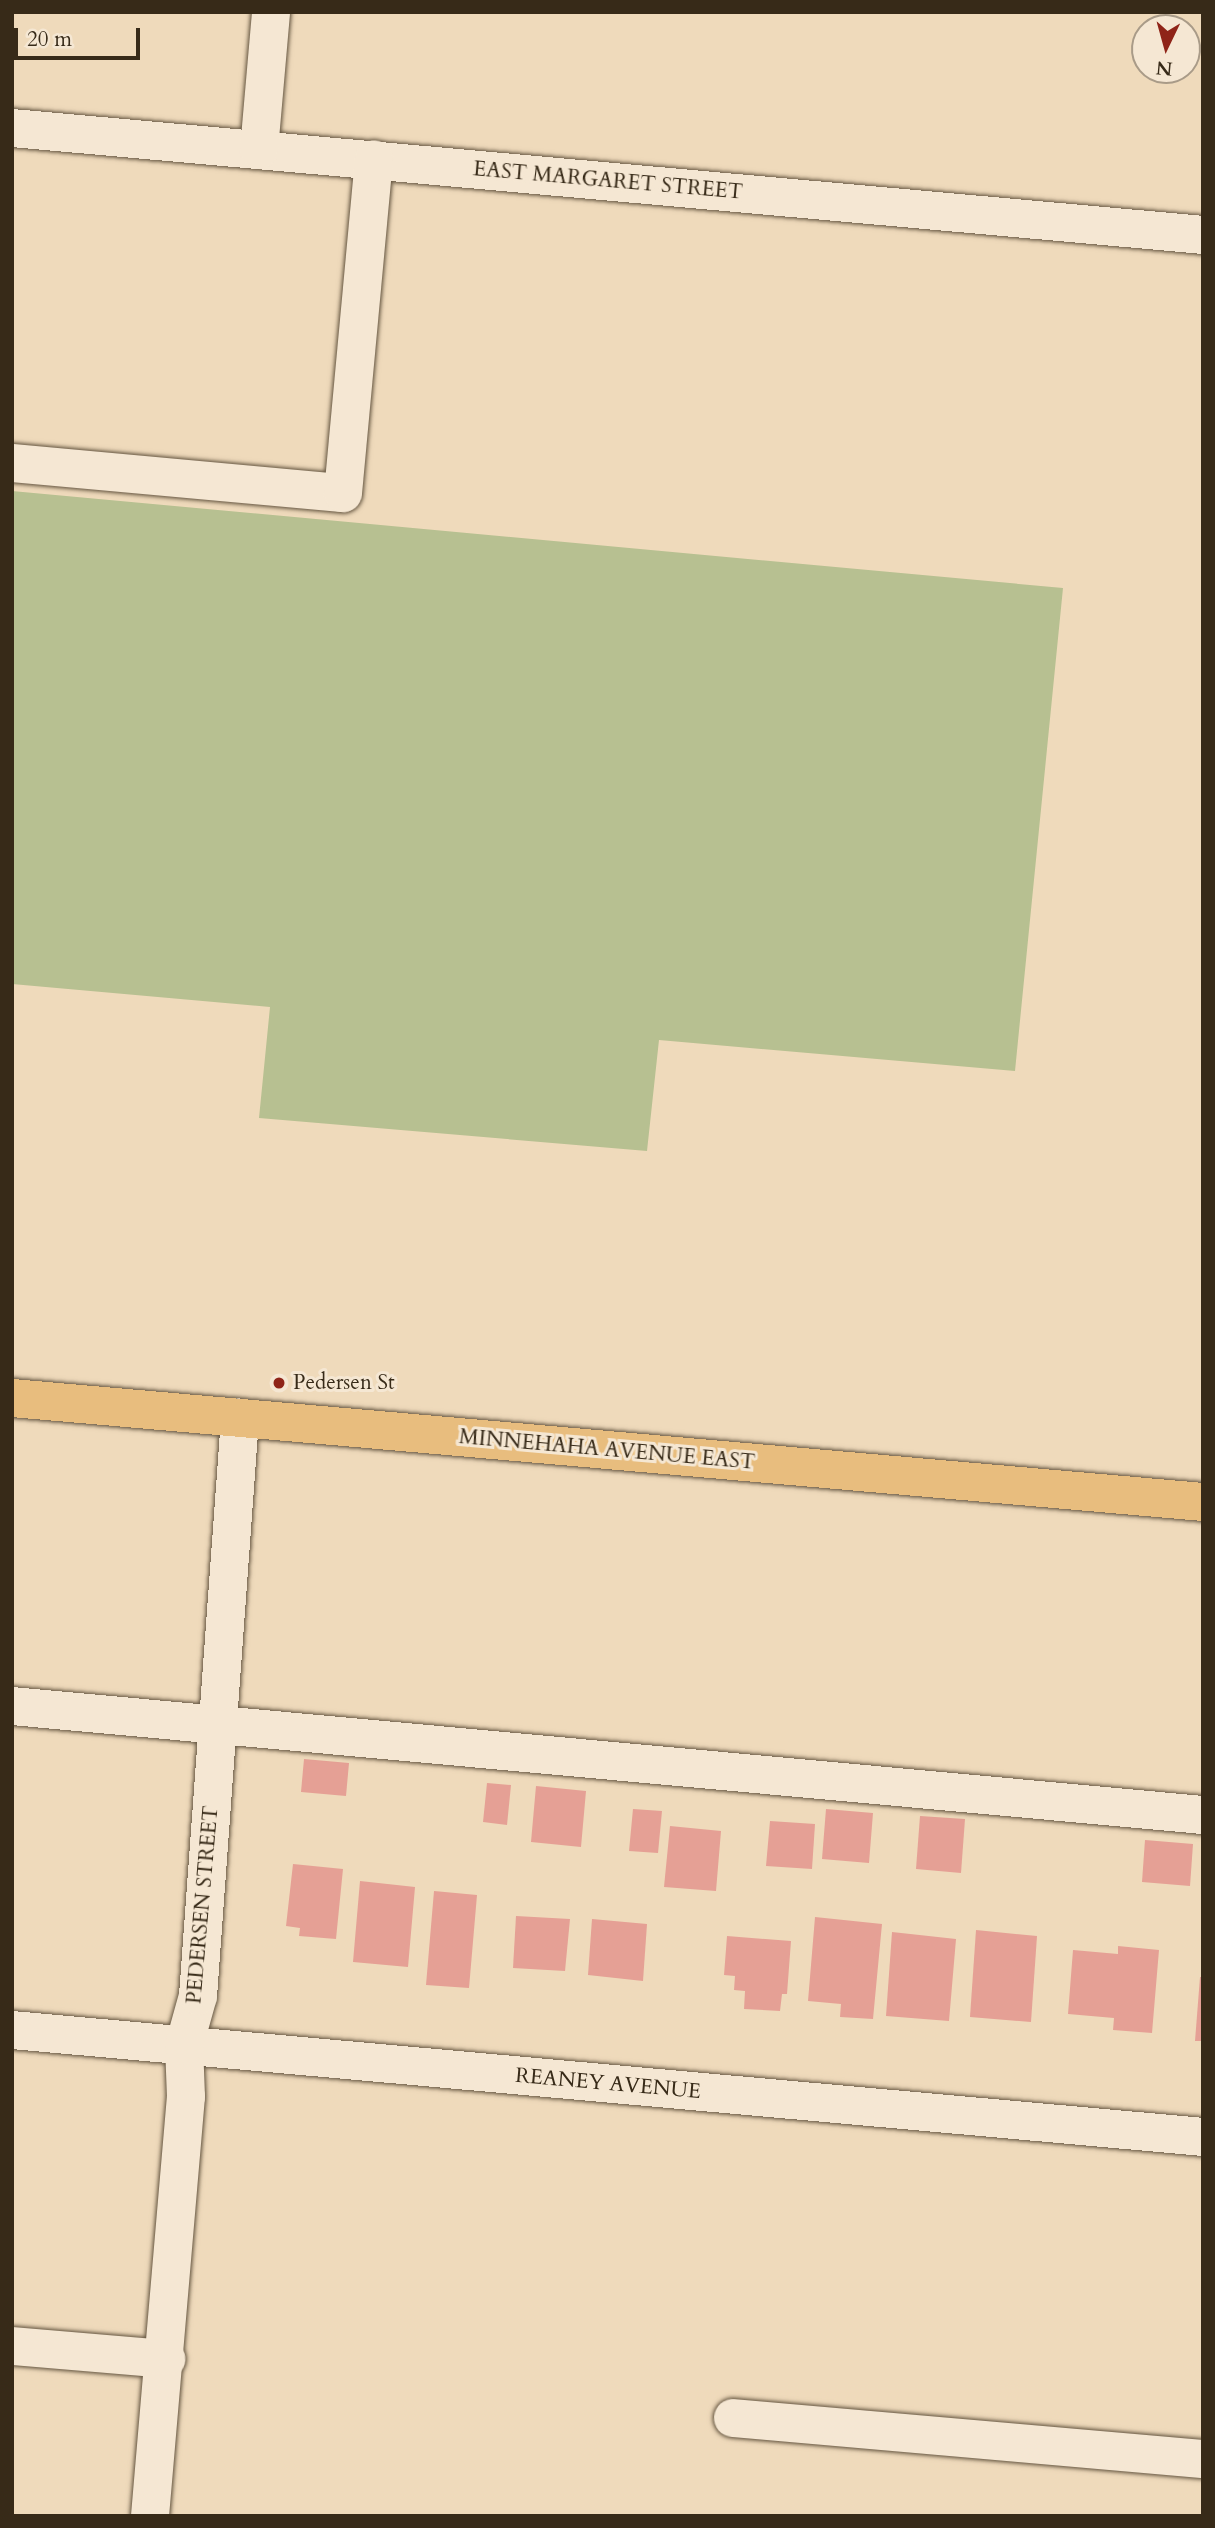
<!DOCTYPE html>
<html>
<head>
<meta charset="utf-8">
<style>
	body { margin:0 }
	#map { position:relative; width:1215px; height:2528px; overflow:hidden; background:#efdabb; font-family:Cardo,serif }
	div>[style] { position:absolute }
	[style*='--x'] { left:calc(var(--x)*1px); top:calc(var(--y)*1px); width:calc(var(--w)*1px); rotate:calc(var(--a)*1deg) }
	.green>* { inset:0; background:#b7c091 }
	.building>* { inset:0; background:#e5a095 }
	.roads { filter:drop-shadow(0 0 2px #655641) drop-shadow(0 0 2px #655641) }
	.minor>* { height:38px; margin:-19px; padding:0 19px; transform-origin:19px; border-radius:19px; background:#f5e7d3 }
	.major>* { height:38px; margin:-19px; padding:0 19px; transform-origin:19px; border-radius:19px; background:#e8bd7e }
	.dots>* { width:19px; height:19px; translate:-50% -50%; box-sizing:border-box; border:4px solid #f5e7d3; border-radius:50% }
	span { translate:-50% -50%; white-space:nowrap; text-align:center; line-height:1.15; -webkit-text-stroke:6px #f5e7d3; paint-order:stroke }
	.street-label { font-size:21px; color:#372a18 }
	.poi-label { font-size:21px; color:#372a18 }
	.left { translate:0 -50%; text-align:left }
	.frame { position:absolute; inset:0; border:14px solid #372a18; pointer-events:none }
	.north { position:absolute; left:1131px; top:14px; width:70px; height:70px; box-sizing:border-box; background:#f5e7d3; border:2px solid #a99b88; border-radius:50%; rotate:185deg; font-size:19px; font-weight:700; line-height:28px; text-align:center; color:#372a18 }
	.north::after { content:''; display:block; margin:auto; width:24px; height:32px; background:#8f2418; clip-path:polygon(50% 0,100% 100%,50% 72%,0 100%) }
	.scale { position:absolute; left:14px; top:28px; width:126px; height:32px; box-sizing:border-box; border:4px solid #372a18; border-top:0; padding-left:9px; font-size:21px; line-height:24px; white-space:nowrap; color:#372a18; -webkit-text-stroke:5px #f5e7d3; paint-order:stroke }
</style>
</head>
<body>
<div id="map">
	<div class="green">
		<i style="clip-path:polygon(12px 491px,1063px 588px,1015px 1071px,659px 1040px,647px 1151px,259px 1118px,270px 1007px,12px 984px)"></i>
	</div>
	<div class="building">
		<i style="clip-path:polygon(304px 1759px,349px 1763px,346px 1796px,301px 1792px)"></i>
		<i style="clip-path:polygon(487px 1783px,511px 1785px,507px 1825px,483px 1822px)"></i>
		<i style="clip-path:polygon(536px 1786px,586px 1791px,581px 1847px,531px 1842px)"></i>
		<i style="clip-path:polygon(633px 1809px,662px 1811px,658px 1853px,629px 1851px)"></i>
		<i style="clip-path:polygon(826px 1809px,873px 1813px,869px 1863px,822px 1859px)"></i>
		<i style="clip-path:polygon(920px 1816px,965px 1819px,961px 1873px,916px 1869px)"></i>
		<i style="clip-path:polygon(770px 1821px,815px 1824px,812px 1869px,766px 1866px)"></i>
		<i style="clip-path:polygon(670px 1826px,721px 1831px,716px 1891px,664px 1887px)"></i>
		<i style="clip-path:polygon(1145px 1840px,1193px 1844px,1190px 1886px,1142px 1882px)"></i>
		<i style="clip-path:polygon(293px 1864px,343px 1869px,336px 1939px,299px 1936px,300px 1928px,286px 1926px)"></i>
		<i style="clip-path:polygon(360px 1881px,415px 1887px,408px 1967px,353px 1962px)"></i>
		<i style="clip-path:polygon(434px 1891px,477px 1895px,469px 1988px,426px 1985px)"></i>
		<i style="clip-path:polygon(516px 1916px,570px 1919px,565px 1971px,513px 1968px)"></i>
		<i style="clip-path:polygon(815px 1917px,882px 1924px,873px 2019px,840px 2017px,841px 2004px,808px 2001px)"></i>
		<i style="clip-path:polygon(592px 1919px,647px 1924px,643px 1981px,588px 1975px)"></i>
		<i style="clip-path:polygon(976px 1930px,1037px 1936px,1031px 2022px,970px 2017px)"></i>
		<i style="clip-path:polygon(892px 1932px,956px 1939px,949px 2021px,886px 2016px)"></i>
		<i style="clip-path:polygon(727px 1936px,791px 1941px,787px 1994px,782px 1994px,780px 2011px,744px 2009px,745px 1991px,734px 1990px,735px 1976px,724px 1975px)"></i>
		<i style="clip-path:polygon(1118px 1946px,1159px 1950px,1152px 2033px,1113px 2030px,1114px 2018px,1068px 2014px,1073px 1950px,1118px 1954px)"></i>
		<i style="clip-path:polygon(1200px 1977px,1203px 1977px,1203px 2041px,1195px 2041px)"></i>
	</div>
	<div class="roads">
		<div class="minor">
			<i style="--x:12;--y:128;--w:1196;--a:5.13"></i>
			<i style="--x:259;--y:150;--w:139;--a:-85"></i>
			<i style="--x:12;--y:463;--w:332;--a:5.2"></i>
			<i style="--x:343;--y:493;--w:335;--a:-84.7"></i>
			<i style="--x:12;--y:1706;--w:1196;--a:5.23"></i>
			<i style="--x:12;--y:2030;--w:1196;--a:5.13"></i>
			<i style="--x:12;--y:2346;--w:155;--a:4.8"></i>
			<i style="--x:733;--y:2418;--w:472;--a:5"></i>
			<i style="--x:150;--y:2516;--w:421;--a:-85.1"></i>
			<i style="--x:186;--y:2097;--w:51;--a:-92.2"></i>
			<i style="--x:184;--y:2046;--w:52;--a:-74.4"></i>
			<i style="--x:198;--y:1996;--w:580;--a:-85.84"></i>
		</div>
		<div class="major">
			<i style="--x:12;--y:1398;--w:1196;--a:4.99"></i>
		</div>
	</div>
	<div class="dots">
		<i style="left:279px;top:1383px;background:#8f2418"></i>
	</div>
	<div class="street-label">
		<span style="left:608px;top:181px;rotate:5deg">EAST MARGARET STREET</span>
		<span style="left:607px;top:1450px;rotate:5deg">MINNEHAHA AVENUE EAST</span>
		<span style="left:203px;top:1905px;rotate:-85deg">PEDERSEN STREET</span>
		<span style="left:608px;top:2084px;rotate:5deg">REANEY AVENUE</span>
	</div>
	<div class="poi-label">
		<span class="left" style="left:293px;top:1383px">Pedersen St</span>
	</div>
	<div class="frame"></div>
	<div class="north">N</div>
	<div class="scale">20 m</div>
</div>
</body>
</html>
